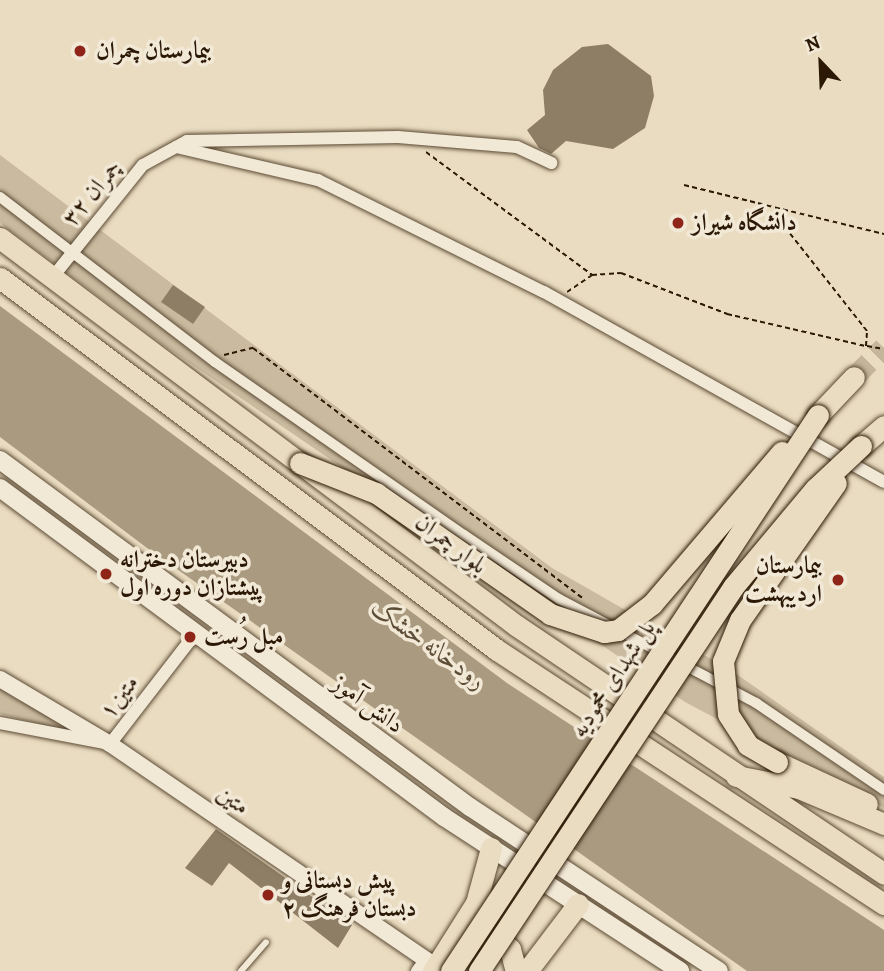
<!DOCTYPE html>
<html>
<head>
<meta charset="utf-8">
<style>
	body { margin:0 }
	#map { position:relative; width:884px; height:971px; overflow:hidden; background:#eadcc0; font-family:Alegreya,Amiri,serif }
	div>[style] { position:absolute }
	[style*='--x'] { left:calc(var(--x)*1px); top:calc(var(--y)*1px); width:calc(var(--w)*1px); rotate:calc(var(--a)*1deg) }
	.green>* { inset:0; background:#cabba0 }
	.water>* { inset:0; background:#a99a80 }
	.building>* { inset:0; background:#8e7e66 }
	.trunk-tunnel>* { height:21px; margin-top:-10.5px; transform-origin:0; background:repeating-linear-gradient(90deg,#c4b59b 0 21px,transparent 0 31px) }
	.path>* { height:2px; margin-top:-1px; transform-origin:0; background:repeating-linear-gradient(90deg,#2b1905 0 5px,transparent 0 8.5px) }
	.roads { filter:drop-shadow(0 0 2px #5b4a34) drop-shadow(0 0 2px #5b4a34) }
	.service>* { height:6px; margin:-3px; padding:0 3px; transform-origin:3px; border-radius:3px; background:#f1e8d6 }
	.pedestrian>* { height:10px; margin:-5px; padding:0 5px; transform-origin:5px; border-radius:5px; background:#f1e8d6 }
	.minor>* { height:12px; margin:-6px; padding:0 6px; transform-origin:6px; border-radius:6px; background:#f1e8d6 }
	.tertiary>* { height:16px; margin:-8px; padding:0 8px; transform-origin:8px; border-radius:8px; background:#f1e8d6 }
	.secondary>* { height:18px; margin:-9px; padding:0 9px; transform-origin:9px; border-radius:9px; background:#f1e8d6 }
	.primary>* { height:21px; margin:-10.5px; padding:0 10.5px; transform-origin:10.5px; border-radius:10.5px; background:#eadcc0 }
	.trunk>* { height:21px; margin:-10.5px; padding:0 10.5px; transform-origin:10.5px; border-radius:10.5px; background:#eadcc0 }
	.bridges { filter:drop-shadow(0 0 2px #2b1905) drop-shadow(0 0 2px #2b1905) }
	.trunk-bridge>* { height:21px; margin:-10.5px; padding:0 10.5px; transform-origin:10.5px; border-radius:10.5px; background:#eadcc0 }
	.dots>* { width:19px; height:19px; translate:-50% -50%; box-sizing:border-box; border:4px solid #f1e8d6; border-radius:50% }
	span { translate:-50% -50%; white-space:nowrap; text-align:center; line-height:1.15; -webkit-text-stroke:7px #f1e8d6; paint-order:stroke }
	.poi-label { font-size:24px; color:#2b1905; font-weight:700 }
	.left { translate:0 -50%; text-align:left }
	.right { translate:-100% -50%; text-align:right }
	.street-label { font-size:24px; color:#2b1905 }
	.water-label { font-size:26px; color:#5d4d36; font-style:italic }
	.north { position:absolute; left:786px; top:28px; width:70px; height:70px; -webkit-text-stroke:5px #f1e8d6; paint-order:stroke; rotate:337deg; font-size:19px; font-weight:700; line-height:28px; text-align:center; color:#2b1905 }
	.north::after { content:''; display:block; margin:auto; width:24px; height:32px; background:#2b1905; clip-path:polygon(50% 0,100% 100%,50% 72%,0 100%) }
</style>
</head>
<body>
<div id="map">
	<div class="green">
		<i style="clip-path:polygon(0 155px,552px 568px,732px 671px,884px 777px,884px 808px,685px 702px,166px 347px,0 223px)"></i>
		<i style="clip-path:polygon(0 685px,87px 736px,0 714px)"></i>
	</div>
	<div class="water">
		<i style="clip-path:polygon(0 306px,507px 683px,884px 930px,884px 971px,747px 971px,147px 548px,0 437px)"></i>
	</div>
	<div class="building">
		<i style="clip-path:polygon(608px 44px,651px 76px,654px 96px,645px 128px,613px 149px,566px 141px,551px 154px,539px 148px,527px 130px,545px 115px,543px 90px,553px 70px,582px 47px)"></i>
		<i style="clip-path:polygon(173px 285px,205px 307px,193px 324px,161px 302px)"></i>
		<i style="clip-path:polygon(216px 829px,352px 925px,338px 948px,229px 863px,212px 886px,185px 868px)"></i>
	</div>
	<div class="trunk-tunnel">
		<i style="--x:854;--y:377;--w:42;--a:-45"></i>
	</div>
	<div class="path">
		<i style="--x:426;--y:152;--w:207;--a:36.5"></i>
		<i style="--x:684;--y:185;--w:206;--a:13.8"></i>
		<i style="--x:567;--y:292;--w:30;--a:-34"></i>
		<i style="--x:592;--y:275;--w:29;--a:-4"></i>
		<i style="--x:621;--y:273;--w:114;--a:21.1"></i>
		<i style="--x:727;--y:314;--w:143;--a:13"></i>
		<i style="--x:866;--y:346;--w:15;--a:-86"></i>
		<i style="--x:867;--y:331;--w:140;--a:-128.3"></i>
		<i style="--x:780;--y:221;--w:14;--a:-102"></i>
		<i style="--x:867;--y:346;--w:17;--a:10"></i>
		<i style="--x:224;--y:355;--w:30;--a:-14"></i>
		<i style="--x:253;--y:348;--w:415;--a:37.2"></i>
	</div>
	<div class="roads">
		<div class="service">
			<i style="--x:241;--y:971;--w:38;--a:-49"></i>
		</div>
		<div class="pedestrian">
			<i style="--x:0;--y:197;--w:271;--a:37.5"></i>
			<i style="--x:215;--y:362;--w:303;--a:34.8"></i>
			<i style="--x:464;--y:535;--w:115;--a:34"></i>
			<i style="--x:559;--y:599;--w:223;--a:27.8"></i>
			<i style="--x:756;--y:703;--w:155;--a:34.2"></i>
		</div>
		<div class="minor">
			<i style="--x:176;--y:147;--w:146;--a:13.1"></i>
			<i style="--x:318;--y:180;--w:252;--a:26.4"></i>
			<i style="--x:544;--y:292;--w:389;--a:29.2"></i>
			<i style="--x:52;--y:278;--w:145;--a:-51.2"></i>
			<i style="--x:143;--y:165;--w:50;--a:-28.6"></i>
			<i style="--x:187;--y:141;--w:211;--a:-1.1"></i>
			<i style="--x:398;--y:137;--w:119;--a:4.8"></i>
			<i style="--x:517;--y:147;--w:38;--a:25"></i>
			<i style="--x:0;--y:723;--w:112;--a:10.8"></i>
			<i style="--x:110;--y:744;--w:139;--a:-52.3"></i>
			<i style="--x:417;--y:971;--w:15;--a:-53"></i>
		</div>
		<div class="tertiary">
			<i style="--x:0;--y:679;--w:128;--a:30.6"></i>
			<i style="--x:110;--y:744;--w:394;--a:34.3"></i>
		</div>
		<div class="secondary">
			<i style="--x:0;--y:460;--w:584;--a:36.44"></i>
			<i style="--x:470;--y:807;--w:298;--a:33.4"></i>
			<i style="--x:0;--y:488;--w:553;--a:36.54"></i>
			<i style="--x:444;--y:817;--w:282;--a:33.1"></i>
		</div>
		<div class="primary">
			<i style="--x:0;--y:238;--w:646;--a:36.89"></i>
			<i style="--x:517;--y:626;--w:443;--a:34"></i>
			<i style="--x:0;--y:278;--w:621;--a:36.81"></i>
			<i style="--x:497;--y:650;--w:463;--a:33.3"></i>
		</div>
		<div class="trunk">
			<i style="--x:818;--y:415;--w:52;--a:-46.5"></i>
			<i style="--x:861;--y:446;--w:30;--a:-41"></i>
			<i style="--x:777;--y:762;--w:99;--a:25"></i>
			<i style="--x:736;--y:776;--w:64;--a:10.8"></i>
			<i style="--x:799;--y:788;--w:92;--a:23"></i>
			<i style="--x:461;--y:941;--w:34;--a:-8"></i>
			<i style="--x:495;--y:936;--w:20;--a:41"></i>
			<i style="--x:510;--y:949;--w:23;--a:75"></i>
			<i style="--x:433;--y:971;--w:80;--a:-57.7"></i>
			<i style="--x:476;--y:903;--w:57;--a:-74.7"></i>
			<i style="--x:527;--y:971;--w:84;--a:-52.7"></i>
		</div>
	</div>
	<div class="bridges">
		<div class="trunk-bridge">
			<i style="--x:300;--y:463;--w:82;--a:21.5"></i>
			<i style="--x:376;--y:493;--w:212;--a:34.8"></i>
			<i style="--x:550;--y:614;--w:57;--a:18.4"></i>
			<i style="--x:604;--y:632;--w:14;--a:-8"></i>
			<i style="--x:618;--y:630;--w:43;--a:-37.4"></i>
			<i style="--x:652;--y:604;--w:200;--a:-49.5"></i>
			<i style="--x:777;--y:762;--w:34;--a:-150"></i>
			<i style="--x:748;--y:745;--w:37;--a:-123"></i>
			<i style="--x:728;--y:714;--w:53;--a:-95.4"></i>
			<i style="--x:723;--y:661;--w:44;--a:-67.5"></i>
			<i style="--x:740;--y:620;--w:167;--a:-55"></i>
			<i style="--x:451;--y:971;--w:666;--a:-56.57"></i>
			<i style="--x:479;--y:971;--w:460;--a:-56.5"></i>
			<i style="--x:733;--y:587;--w:128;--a:-50.1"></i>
			<i style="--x:815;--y:489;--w:63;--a:-43.1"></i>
		</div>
	</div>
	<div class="dots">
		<i style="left:80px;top:51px;background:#8f2418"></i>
		<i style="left:678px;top:223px;background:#8f2418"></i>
		<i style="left:106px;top:574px;background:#8f2418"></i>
		<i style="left:838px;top:580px;background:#8f2418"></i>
		<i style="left:190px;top:637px;background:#8f2418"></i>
		<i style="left:268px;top:895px;background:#8f2418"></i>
	</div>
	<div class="poi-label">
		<span class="left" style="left:96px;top:51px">بیمارستان چمران</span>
		<span class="left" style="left:692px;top:223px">دانشگاه شیراز</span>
		<span class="left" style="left:120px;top:574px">دبیرستان دخترانه<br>پیشتازان دوره اول</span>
		<span class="right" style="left:822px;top:580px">بیمارستان<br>اردیبهشت</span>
		<span class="left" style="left:204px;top:637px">مبل رُست</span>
		<span class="left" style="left:282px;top:895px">پیش دبستانی و<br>دبستان فرهنگ ۲</span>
	</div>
	<div class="street-label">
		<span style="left:92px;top:193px;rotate:-50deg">۳۲ چمران</span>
		<span style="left:451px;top:544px;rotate:37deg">بلوار چمران</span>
		<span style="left:613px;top:679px;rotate:-57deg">پل شهدای محمودیه</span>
		<span style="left:119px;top:697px;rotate:-53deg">متین۱</span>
		<span style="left:368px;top:704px;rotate:36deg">دانش آموز</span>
		<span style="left:233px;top:800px;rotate:34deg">متین</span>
	</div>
	<div class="water-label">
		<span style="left:429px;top:644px;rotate:36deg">رودخانه خشک</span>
	</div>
	<div class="north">N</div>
</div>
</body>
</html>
